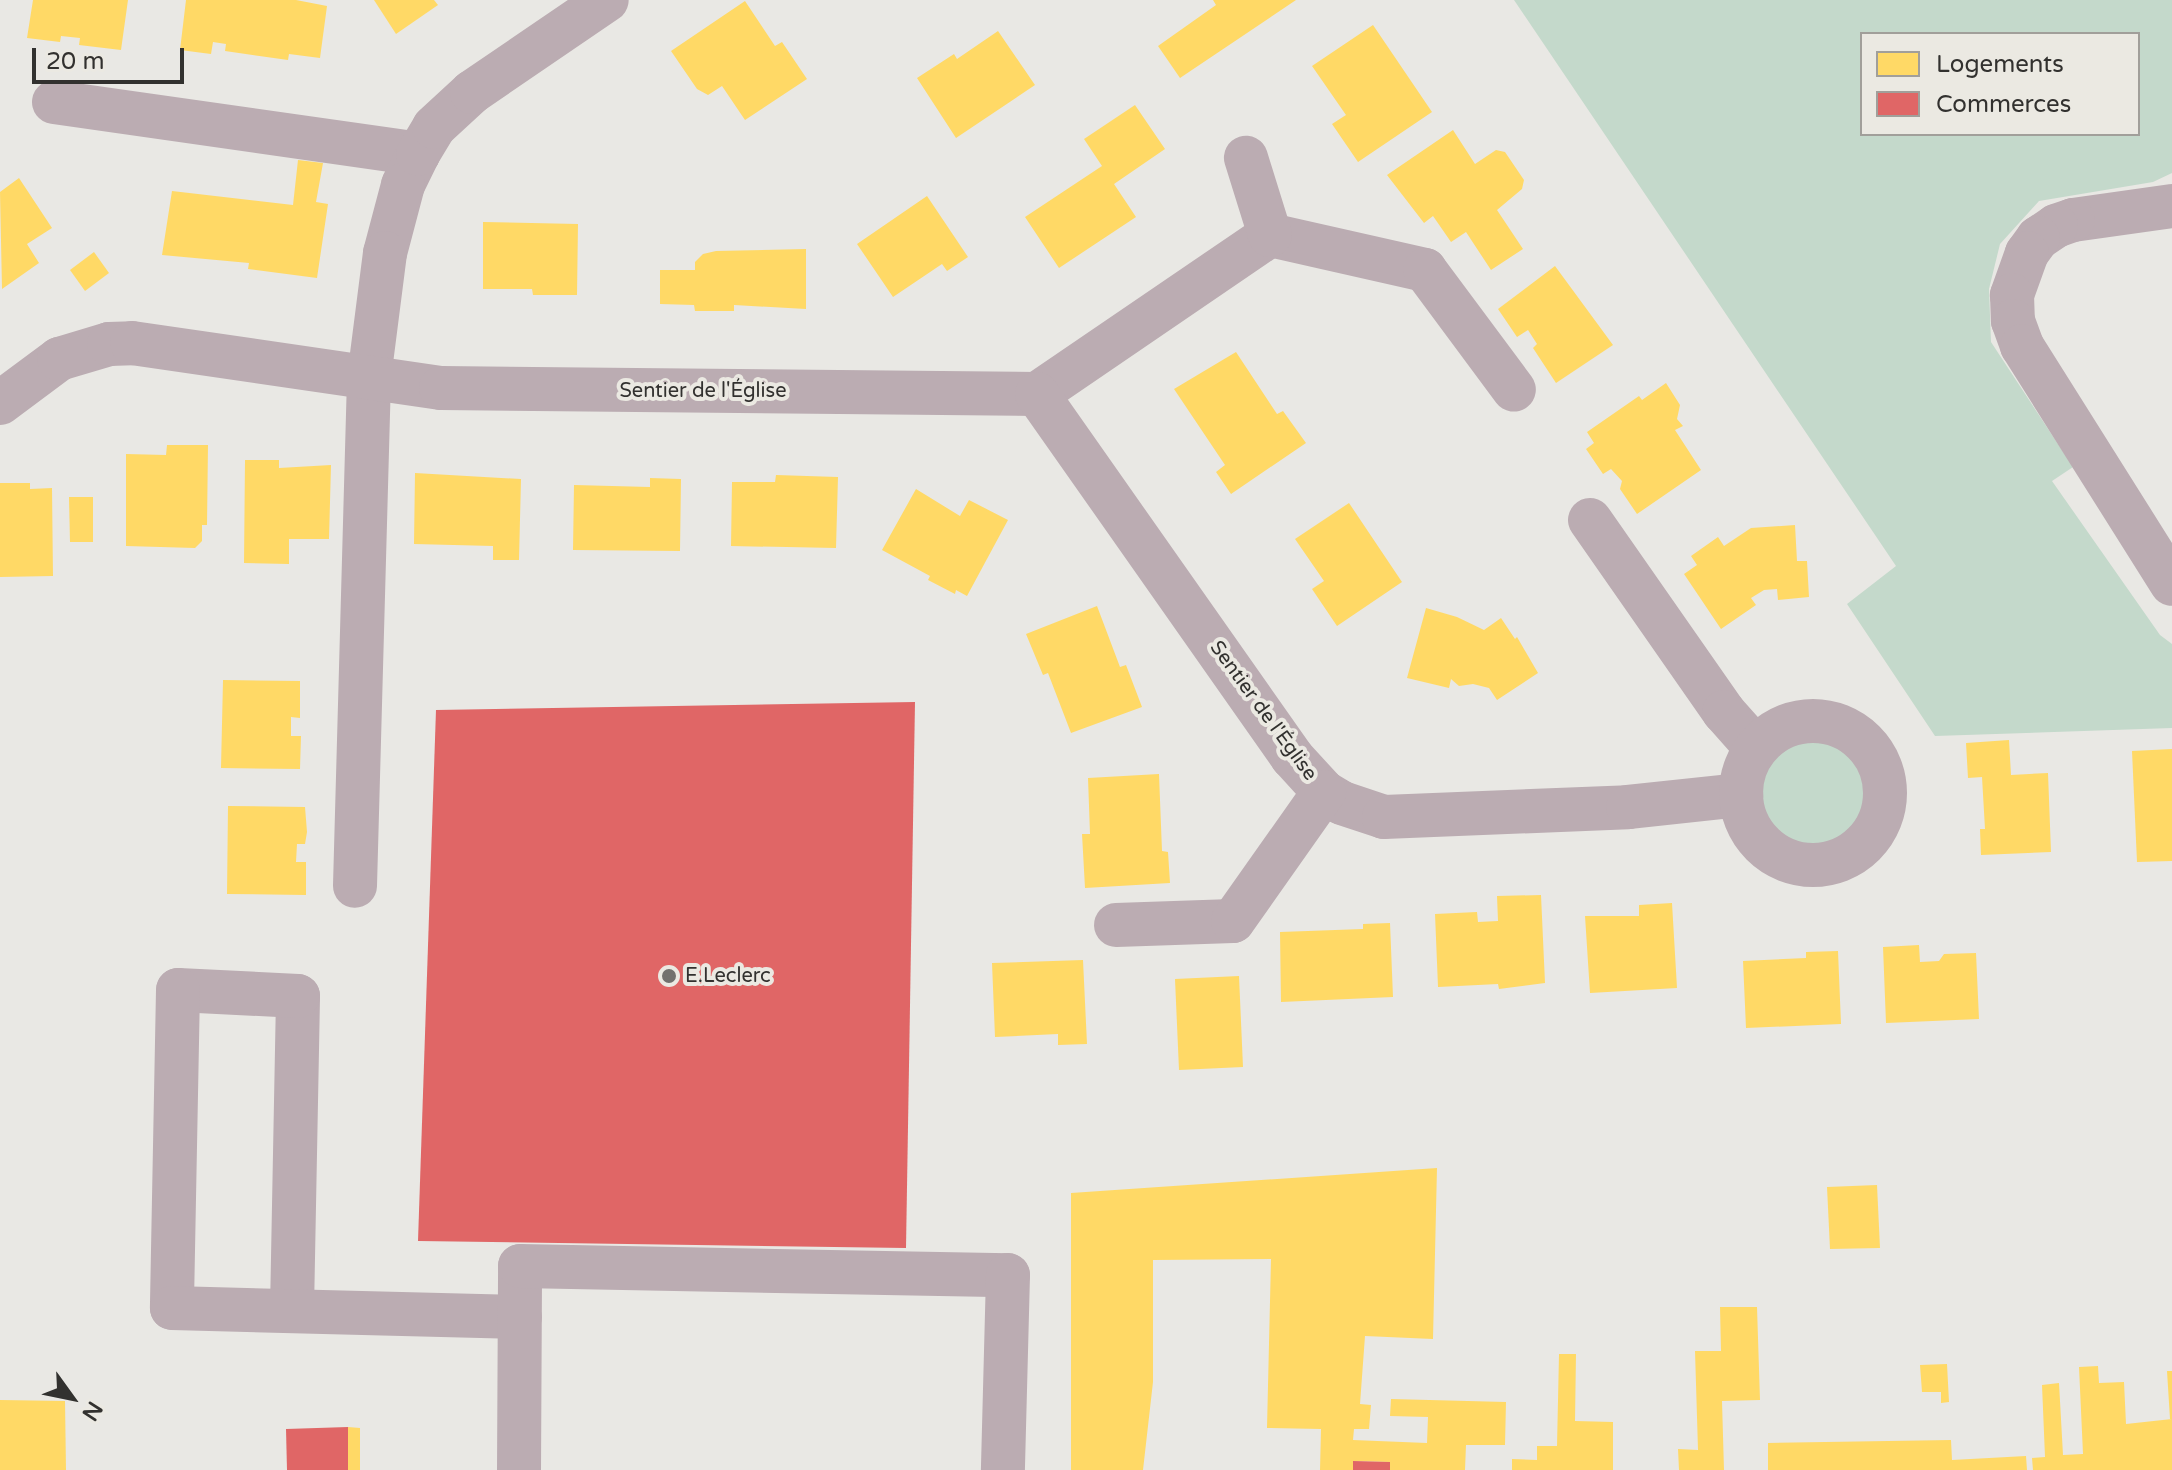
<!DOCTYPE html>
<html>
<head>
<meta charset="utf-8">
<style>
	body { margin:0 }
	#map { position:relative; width:2172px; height:1470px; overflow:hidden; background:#e9e8e4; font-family:"Varela Round",sans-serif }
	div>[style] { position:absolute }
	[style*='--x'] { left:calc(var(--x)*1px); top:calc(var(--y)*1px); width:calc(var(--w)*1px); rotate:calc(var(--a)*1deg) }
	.green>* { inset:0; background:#c4d9cb }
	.round { border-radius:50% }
	.homes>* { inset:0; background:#ffd966 }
	.shops>* { inset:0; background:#e06666 }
	.minor>* { height:44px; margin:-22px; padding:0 22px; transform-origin:22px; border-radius:22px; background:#bbacb2 }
	.minor>.ring { margin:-22px; padding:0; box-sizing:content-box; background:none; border:44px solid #bbacb2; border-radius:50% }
	.dots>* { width:22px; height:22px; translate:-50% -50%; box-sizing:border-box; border:4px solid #ebe9e2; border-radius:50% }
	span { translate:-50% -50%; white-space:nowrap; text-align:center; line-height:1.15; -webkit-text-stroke:8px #ebe9e2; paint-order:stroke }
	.street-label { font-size:20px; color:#32312f }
	.poi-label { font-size:20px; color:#32312f }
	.left { translate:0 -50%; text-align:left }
	.legend { position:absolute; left:1860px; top:32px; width:280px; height:104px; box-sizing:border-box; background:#ebe9e2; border:2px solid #a19f9a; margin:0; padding:10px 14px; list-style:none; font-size:24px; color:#32312f }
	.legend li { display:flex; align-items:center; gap:16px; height:40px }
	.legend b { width:40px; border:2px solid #a19f9a }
	.north { position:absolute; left:32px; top:1358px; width:80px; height:80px; -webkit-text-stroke:6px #ebe9e2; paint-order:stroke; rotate:123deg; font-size:22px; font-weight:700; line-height:32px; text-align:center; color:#32312f }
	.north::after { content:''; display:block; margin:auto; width:28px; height:36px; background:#32312f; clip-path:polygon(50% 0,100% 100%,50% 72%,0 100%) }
	.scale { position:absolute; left:32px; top:48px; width:152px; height:36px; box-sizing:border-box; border:4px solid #32312f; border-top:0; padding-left:10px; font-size:24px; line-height:28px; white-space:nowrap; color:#32312f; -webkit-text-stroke:6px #ebe9e2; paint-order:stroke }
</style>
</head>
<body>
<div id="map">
	<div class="green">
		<i style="clip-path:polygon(evenodd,1514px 0,2172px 0,2172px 173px,2153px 182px,2039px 201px,2000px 244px,1989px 289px,1991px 342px,2073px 467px,2052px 481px,2160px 635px,2172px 644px,2172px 728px,1935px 736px,1847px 604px,1896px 566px,1514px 0,1862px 34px,2138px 34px,2138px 134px,1862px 134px,1862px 34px)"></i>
		<i class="round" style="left:1756px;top:736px;width:116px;height:116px"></i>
	</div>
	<div class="homes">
		<i style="clip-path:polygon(33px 0,128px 0,121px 50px,79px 45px,80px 38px,61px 36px,60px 42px,27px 38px)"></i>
		<i style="clip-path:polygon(186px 0,296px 0,327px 6px,320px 58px,289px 54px,288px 60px,225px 51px,226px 44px,213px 42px,211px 54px,180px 50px)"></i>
		<i style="clip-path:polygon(374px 0,434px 0,438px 5px,396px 34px)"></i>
		<i style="clip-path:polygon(1213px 0,1296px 0,1180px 78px,1158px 46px,1216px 5px)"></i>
		<i style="clip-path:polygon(745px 1px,775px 46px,782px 42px,807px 79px,745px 120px,722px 86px,708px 95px,697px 89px,671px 51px)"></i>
		<i style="clip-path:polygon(1373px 25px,1432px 112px,1358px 162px,1332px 124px,1346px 115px,1312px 66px)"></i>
		<i style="clip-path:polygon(998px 31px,1035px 85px,956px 138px,917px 78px,954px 54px,957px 59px)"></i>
		<i style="clip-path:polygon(1135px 105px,1165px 149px,1114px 184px,1136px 217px,1059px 268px,1025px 217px,1102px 166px,1084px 139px)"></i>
		<i style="clip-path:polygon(1453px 130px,1475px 164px,1496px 150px,1505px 152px,1524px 180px,1522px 189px,1497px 210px,1523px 249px,1491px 270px,1466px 232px,1451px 242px,1433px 216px,1424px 223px,1387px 175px)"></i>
		<i style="clip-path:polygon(298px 160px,323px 163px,316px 202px,328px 204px,317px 278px,248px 269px,249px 263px,162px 255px,172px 191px,293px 205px)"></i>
		<i style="clip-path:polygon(19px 178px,52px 228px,27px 244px,39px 263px,2px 289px,0 192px)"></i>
		<i style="clip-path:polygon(927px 196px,968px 257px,947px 271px,942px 264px,893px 297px,857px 244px)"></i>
		<i style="clip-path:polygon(483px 222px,578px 224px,577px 295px,533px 295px,532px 289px,483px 289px)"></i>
		<i style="clip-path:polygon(806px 249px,806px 309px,734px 305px,734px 311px,695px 311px,694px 305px,660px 304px,660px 270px,695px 270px,695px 262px,703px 254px,716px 251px)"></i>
		<i style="clip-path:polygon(94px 252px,109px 273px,85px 291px,70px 270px)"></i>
		<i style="clip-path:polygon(1555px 266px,1613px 345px,1556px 383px,1533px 348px,1537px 344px,1528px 330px,1517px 337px,1498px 309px)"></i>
		<i style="clip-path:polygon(1236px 352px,1277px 414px,1283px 411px,1306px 443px,1231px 494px,1216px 472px,1225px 465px,1174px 389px)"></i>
		<i style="clip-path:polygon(1666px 383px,1680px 405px,1677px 419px,1683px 426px,1675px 430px,1701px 470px,1637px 514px,1620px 489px,1622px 481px,1611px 469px,1603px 474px,1586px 449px,1594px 443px,1587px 432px,1639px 396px,1642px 400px)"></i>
		<i style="clip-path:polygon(167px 445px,208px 445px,207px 525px,202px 525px,202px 541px,195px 548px,126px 546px,126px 454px,166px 455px)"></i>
		<i style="clip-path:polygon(245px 460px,279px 460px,279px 468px,331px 465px,329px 539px,289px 539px,289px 564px,244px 563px)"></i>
		<i style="clip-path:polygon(415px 473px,521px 479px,519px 560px,493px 560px,493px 546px,414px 544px)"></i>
		<i style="clip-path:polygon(776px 475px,838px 477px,836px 548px,731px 546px,732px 482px,775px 482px)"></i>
		<i style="clip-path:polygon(650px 478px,681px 479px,680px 551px,573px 550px,574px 485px,650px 487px)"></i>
		<i style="clip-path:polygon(0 483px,30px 483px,30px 489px,52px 488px,53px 576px,0 577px)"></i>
		<i style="clip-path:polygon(916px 489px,960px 516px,969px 500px,1008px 520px,967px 596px,956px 590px,955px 594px,928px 580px,930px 576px,882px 550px)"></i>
		<i style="clip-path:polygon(69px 497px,93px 497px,93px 542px,70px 542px)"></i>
		<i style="clip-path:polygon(1349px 503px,1402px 582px,1337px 626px,1312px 589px,1324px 581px,1295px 539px)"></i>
		<i style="clip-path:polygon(1795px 525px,1797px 561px,1807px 561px,1809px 597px,1778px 600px,1777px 589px,1764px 590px,1751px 598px,1756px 605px,1721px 629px,1684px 574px,1697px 565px,1691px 556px,1718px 537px,1724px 546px,1751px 528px)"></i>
		<i style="clip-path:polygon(1097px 606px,1120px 667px,1126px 665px,1142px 707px,1071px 733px,1048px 673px,1043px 675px,1026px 634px)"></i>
		<i style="clip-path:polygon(1426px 608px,1457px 617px,1484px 630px,1501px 618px,1515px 639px,1517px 637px,1538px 673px,1497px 700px,1489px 688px,1473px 684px,1459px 686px,1451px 679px,1449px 688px,1407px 678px)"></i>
		<i style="clip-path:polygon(223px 680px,300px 681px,300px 718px,291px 717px,291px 736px,301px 736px,300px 769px,221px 768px)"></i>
		<i style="clip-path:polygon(2009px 740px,2011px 775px,2048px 773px,2051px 852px,1981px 855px,1980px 829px,1985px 829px,1982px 777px,1968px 778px,1966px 743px)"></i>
		<i style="clip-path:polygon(2172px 749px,2172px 861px,2137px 862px,2132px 751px)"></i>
		<i style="clip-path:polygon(1159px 774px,1162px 851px,1168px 852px,1170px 883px,1085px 888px,1082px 834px,1090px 834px,1088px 778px)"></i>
		<i style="clip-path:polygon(228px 806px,305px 807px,307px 832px,305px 844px,297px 844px,296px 862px,306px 862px,306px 895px,227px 894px)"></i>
		<i style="clip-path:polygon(1541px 895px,1545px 983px,1499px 989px,1498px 984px,1438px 987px,1435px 914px,1477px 912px,1478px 922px,1498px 921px,1497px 896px)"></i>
		<i style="clip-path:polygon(1672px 903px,1677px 988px,1590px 993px,1585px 916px,1639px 916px,1639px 905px)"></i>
		<i style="clip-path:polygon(1390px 923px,1393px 997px,1281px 1002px,1280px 932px,1363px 929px,1363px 924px)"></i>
		<i style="clip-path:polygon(1919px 945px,1920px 962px,1939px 961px,1944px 954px,1976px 953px,1979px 1019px,1886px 1023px,1883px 947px)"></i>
		<i style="clip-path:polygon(1838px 951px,1841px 1024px,1746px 1028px,1743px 961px,1806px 958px,1806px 952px)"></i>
		<i style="clip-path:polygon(1083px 960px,1087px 1044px,1058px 1045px,1058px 1034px,995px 1037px,992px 963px)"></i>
		<i style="clip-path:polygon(1239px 976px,1243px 1067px,1179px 1070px,1175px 979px)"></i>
		<i style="clip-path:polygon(1437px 1168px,1433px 1339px,1365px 1336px,1360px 1404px,1371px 1405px,1369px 1429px,1354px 1429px,1353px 1440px,1427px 1443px,1428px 1417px,1390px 1416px,1391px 1399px,1506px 1402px,1505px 1445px,1466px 1445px,1465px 1470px,1390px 1470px,1390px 1462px,1353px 1461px,1353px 1470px,1320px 1470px,1321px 1429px,1267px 1428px,1271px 1259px,1153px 1260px,1153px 1382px,1143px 1470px,1071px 1470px,1071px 1193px)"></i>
		<i style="clip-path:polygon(1877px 1185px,1880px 1248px,1830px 1249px,1827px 1187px)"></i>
		<i style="clip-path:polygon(1720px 1307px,1757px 1307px,1760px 1400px,1722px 1401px,1724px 1470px,1679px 1470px,1678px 1449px,1698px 1450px,1695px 1351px,1721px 1351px)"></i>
		<i style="clip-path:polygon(1559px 1354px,1576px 1354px,1575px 1421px,1613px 1422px,1613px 1470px,1512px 1470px,1512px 1459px,1537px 1460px,1537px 1446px,1557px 1446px)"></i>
		<i style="clip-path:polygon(1947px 1364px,1949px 1402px,1941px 1403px,1941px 1392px,1922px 1392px,1920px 1365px)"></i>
		<i style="clip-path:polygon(2098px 1366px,2099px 1383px,2124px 1382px,2126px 1424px,2172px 1419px,2172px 1470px,2033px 1470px,2032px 1458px,2045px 1457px,2042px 1385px,2059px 1383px,2063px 1455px,2083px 1454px,2079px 1367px)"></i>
		<i style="clip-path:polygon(2167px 1371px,2172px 1371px,2172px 1419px,2170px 1419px)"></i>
		<i style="clip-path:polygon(0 1400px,65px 1401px,66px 1470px,0 1470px)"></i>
		<i style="clip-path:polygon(348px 1427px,360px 1428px,360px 1470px,348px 1470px)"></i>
		<i style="clip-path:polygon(1951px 1440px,1952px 1460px,2026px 1456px,2027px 1470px,1768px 1470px,1768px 1443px)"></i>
	</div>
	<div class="shops">
		<i style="clip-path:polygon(915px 702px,906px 1248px,418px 1241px,436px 710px)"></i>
		<i style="clip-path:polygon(348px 1427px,348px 1470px,287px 1470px,286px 1429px)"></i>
		<i style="clip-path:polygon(1353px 1461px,1390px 1462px,1390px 1470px,1353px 1470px)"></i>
	</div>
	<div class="minor">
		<i style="--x:54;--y:102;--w:368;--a:8.1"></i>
		<i style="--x:418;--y:154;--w:34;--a:116"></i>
		<i style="--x:403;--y:185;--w:70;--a:104.8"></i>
		<i style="--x:385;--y:253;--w:126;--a:97.3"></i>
		<i style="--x:369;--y:378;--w:508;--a:91.58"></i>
		<i style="--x:418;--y:154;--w:31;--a:-59"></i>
		<i style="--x:434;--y:127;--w:52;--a:-42.6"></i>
		<i style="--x:472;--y:92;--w:163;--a:-34.3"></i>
		<i style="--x:2172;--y:206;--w:100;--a:172"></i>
		<i style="--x:2073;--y:220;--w:18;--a:161"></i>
		<i style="--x:2056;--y:226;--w:22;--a:146"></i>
		<i style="--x:2038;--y:238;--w:19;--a:126"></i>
		<i style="--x:2027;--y:253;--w:45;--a:109.7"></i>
		<i style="--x:2012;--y:295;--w:26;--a:88"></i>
		<i style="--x:2013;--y:321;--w:27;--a:70"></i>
		<i style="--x:2022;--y:346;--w:281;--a:57.8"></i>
		<i style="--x:1270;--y:235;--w:159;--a:12.7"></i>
		<i style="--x:1425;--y:270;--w:149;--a:53.4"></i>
		<i style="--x:1037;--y:394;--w:282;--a:-34.3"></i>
		<i style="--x:1270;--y:235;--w:81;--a:-107.3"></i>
		<i style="--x:0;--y:403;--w:74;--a:-36.7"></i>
		<i style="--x:59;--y:359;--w:52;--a:-16.7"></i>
		<i style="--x:109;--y:344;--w:23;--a:-2"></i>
		<i style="--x:132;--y:343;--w:312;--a:8.3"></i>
		<i style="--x:441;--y:388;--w:596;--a:0.58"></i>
		<i style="--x:1037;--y:394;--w:444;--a:54.9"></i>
		<i style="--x:1292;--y:757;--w:47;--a:47.6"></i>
		<i style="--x:1324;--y:792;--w:21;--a:31"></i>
		<i style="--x:1342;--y:803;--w:44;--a:18.4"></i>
		<i style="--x:1384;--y:817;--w:244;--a:-2.3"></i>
		<i style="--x:1628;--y:807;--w:114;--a:-6.1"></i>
		<i style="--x:1590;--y:520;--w:234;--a:55.1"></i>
		<i style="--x:1724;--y:712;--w:48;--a:48.4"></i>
		<i class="ring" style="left:1741px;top:721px;width:100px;height:100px"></i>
		<i style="--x:1116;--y:925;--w:117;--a:-2"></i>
		<i style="--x:1233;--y:921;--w:158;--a:-54.8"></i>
		<i style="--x:292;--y:1310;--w:314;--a:-88.9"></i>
		<i style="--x:298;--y:996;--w:120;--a:-177.1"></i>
		<i style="--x:178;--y:990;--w:318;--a:91.1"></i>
		<i style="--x:172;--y:1308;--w:348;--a:1.5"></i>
		<i style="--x:519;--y:1470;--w:204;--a:-89.7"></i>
		<i style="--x:520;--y:1266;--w:488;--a:1.1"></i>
		<i style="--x:1008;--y:1275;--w:195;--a:91.5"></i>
	</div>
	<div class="dots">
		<i style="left:669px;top:976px;background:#72716e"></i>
	</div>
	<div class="street-label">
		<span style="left:703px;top:391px">Sentier de l'Église</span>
		<span style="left:1263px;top:711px;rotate:54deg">Sentier de l'Église</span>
	</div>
	<div class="poi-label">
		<span class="left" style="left:685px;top:976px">E.Leclerc</span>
	</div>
	<ul class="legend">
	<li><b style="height:22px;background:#ffd966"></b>Logements</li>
	<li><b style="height:22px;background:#e06666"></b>Commerces</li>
	</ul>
	<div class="north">N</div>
	<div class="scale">20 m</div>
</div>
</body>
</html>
